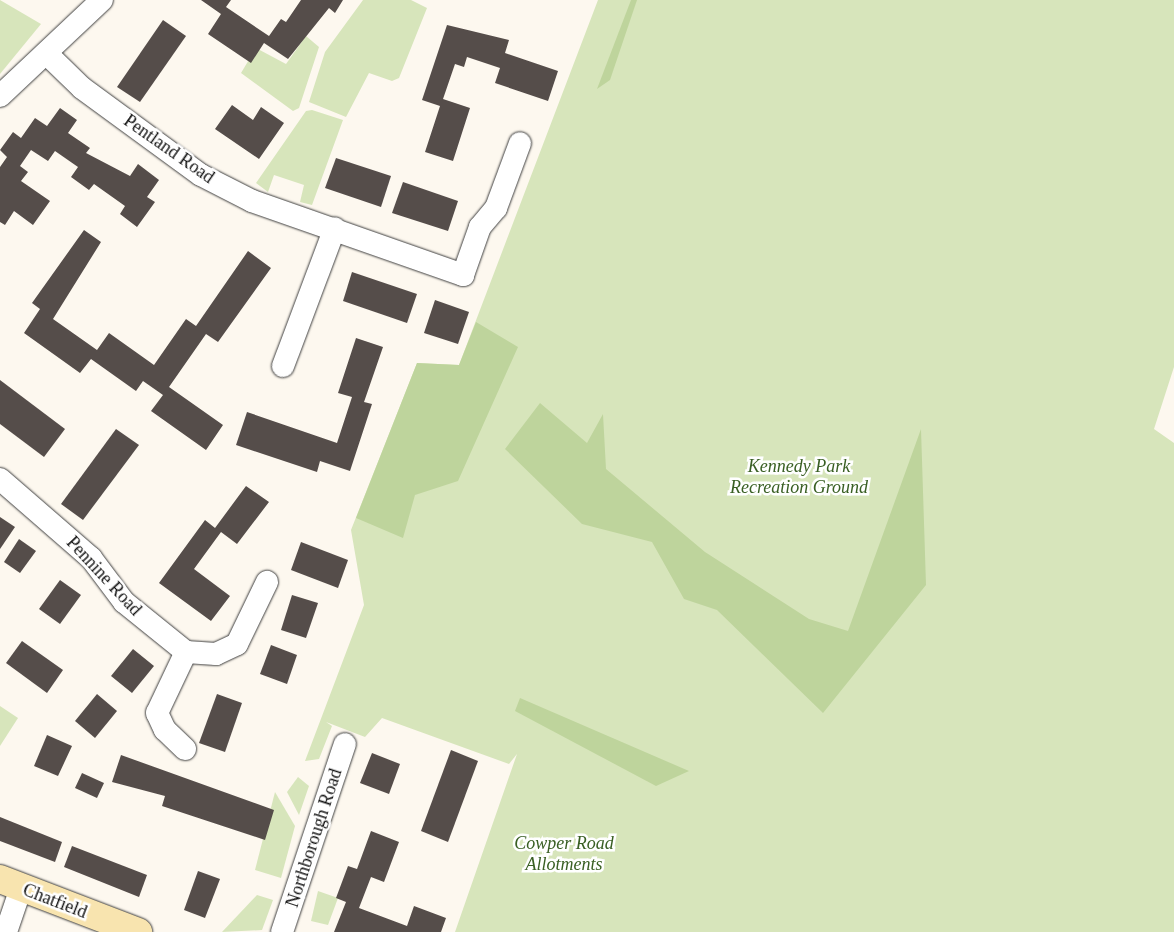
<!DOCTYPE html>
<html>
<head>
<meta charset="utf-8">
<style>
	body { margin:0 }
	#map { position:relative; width:1174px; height:932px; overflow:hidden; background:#fdf8ef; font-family:Georgia,serif }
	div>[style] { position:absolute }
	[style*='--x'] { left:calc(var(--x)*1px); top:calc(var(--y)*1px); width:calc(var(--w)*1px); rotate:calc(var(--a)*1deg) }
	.green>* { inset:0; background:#d7e5bb }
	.forest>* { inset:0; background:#bed49c }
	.building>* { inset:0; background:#554d4a }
	.roads { filter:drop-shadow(0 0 1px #404040) drop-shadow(0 0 1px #404040) }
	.street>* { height:22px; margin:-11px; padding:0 11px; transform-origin:11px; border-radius:11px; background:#fff }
	.secondary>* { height:28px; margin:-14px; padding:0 14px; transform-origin:14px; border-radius:14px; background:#f8e4af }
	span { translate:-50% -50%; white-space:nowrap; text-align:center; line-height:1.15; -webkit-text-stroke:5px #fff; paint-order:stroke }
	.street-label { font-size:18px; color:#0d0d0d }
	.park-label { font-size:18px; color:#395f23; font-style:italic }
</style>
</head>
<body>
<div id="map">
	<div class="green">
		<i style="clip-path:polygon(0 0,41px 24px,0 74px)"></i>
		<i style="clip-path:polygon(363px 0,411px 0,427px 8px,399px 78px,392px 81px,369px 73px,346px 117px,309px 102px,325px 52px)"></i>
		<i style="clip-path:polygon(598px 0,1174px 0,1174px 367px,1154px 429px,1174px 443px,1174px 932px,455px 932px,517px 754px,509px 764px,382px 718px,365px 737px,326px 722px,332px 726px,319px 759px,305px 761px,364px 605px,351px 530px,417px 363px,459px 365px)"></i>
		<i style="clip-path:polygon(306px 36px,319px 47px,299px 108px,293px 111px,241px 73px,256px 48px,286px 64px)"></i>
		<i style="clip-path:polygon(312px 110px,343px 120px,312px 205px,300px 202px,304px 185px,274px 175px,268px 192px,256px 183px,306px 111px)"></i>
		<i style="clip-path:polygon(0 706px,18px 718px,0 746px)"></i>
		<i style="clip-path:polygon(298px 777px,309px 786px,299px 815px,287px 792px)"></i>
		<i style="clip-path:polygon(275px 792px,295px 826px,281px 878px,255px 870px)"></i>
		<i style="clip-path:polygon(318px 891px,338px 898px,328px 925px,311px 921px)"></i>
		<i style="clip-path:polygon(257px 895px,273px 900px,262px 930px,222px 932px)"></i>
	</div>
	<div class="forest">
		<i style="clip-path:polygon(631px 0,637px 0,610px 80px,597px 89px)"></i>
		<i style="clip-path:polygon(476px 322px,518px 347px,458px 481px,415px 495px,403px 538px,356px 518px,417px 363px,459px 365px)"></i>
		<i style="clip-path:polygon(540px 403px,587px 443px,603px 414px,606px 469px,705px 552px,809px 619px,848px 631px,921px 429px,926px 585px,823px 713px,717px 610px,684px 599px,652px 542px,582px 524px,505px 449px)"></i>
		<i style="clip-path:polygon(520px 698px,689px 771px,656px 786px,515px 711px)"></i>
	</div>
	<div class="building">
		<i style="clip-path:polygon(201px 0,231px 0,226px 7px,269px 36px,281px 19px,286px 22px,301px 0,343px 0,335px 13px,329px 8px,288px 59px,264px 43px,251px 63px,208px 34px,221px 14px)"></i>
		<i style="clip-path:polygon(163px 20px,186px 36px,140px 102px,117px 87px)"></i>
		<i style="clip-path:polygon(447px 25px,509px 40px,505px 53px,558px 71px,548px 101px,495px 83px,500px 68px,467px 57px,464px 67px,455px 64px,443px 99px,470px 108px,453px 161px,425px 152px,440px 106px,422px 100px)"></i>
		<i style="clip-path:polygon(232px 105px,253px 120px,261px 107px,284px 123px,259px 159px,215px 129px)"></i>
		<i style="clip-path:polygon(60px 108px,77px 120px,68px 133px,90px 148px,86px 153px,130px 176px,138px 164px,159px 180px,147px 197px,155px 202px,137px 227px,120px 214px,125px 206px,94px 184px,89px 190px,71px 177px,78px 167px,55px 151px,48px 161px,31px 150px,20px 166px,28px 172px,21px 181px,50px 201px,33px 225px,14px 211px,5px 225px,0 222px,0 167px,7px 157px,0 150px,13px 132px,21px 138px,35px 118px,47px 126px)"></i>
		<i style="clip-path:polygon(336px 158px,391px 176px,381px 207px,325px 188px)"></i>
		<i style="clip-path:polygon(403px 182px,458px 201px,448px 231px,392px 213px)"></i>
		<i style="clip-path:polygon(84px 230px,101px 242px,53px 319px,97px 350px,109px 333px,154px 365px,186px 319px,196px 326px,248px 251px,271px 268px,218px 342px,206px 334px,169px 387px,223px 425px,206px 450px,151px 411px,163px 395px,143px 381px,136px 391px,91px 359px,80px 373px,24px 333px,40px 309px,32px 303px)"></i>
		<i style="clip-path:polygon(352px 272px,417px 294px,407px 323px,343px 301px)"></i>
		<i style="clip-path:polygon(435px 300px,469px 312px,458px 344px,424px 333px)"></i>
		<i style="clip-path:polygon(356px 338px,383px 347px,364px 402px,372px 404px,350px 471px,320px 461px,317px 472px,236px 445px,247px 412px,337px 443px,352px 397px,338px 393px)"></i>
		<i style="clip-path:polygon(0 380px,65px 429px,44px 457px,0 424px)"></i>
		<i style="clip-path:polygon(116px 429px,139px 445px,83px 520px,61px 504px)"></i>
		<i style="clip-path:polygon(246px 486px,269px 502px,237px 544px,221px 532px,194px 569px,230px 596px,211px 621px,159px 583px,205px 520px,215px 528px)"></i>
		<i style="clip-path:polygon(0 517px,15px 527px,0 549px)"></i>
		<i style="clip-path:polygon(19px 539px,36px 551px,20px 573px,4px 562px)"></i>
		<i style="clip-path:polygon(301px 542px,348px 560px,338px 588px,291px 570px)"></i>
		<i style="clip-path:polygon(60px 580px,81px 595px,60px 624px,39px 609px)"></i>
		<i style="clip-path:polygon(292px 595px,318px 603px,306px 638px,281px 630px)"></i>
		<i style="clip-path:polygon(22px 641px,63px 670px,47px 693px,6px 663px)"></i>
		<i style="clip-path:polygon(271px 645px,297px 655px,287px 684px,260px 674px)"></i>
		<i style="clip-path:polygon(133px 649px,154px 666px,132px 693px,111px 676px)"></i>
		<i style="clip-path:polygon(97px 694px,117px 711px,95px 738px,75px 721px)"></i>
		<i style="clip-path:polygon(217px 694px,242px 703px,225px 752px,199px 743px)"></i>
		<i style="clip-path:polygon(47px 735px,72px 746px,58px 776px,34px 766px)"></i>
		<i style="clip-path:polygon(451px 750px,478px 761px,448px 842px,421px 831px)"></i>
		<i style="clip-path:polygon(372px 753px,400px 764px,389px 794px,360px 783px)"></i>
		<i style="clip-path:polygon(121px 755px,274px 810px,265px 840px,162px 806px,165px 796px,112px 782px)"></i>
		<i style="clip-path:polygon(82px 773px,104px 783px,97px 798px,75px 788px)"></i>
		<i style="clip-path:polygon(0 817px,62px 842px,55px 862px,0 841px)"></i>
		<i style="clip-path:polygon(371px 831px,399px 842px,384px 882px,371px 877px,359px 908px,407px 926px,414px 906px,446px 918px,441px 932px,334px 932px,346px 902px,336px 898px,348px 866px,357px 869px)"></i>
		<i style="clip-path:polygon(72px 846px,147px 875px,139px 897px,64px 867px)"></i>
		<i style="clip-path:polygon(198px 871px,220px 879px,205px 918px,184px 910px)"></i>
	</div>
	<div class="roads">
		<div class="street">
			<i style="--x:47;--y:54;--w:49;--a:44.2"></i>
			<i style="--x:82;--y:88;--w:147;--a:36.2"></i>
			<i style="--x:201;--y:175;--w:57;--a:27"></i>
			<i style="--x:252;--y:201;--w:224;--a:19.3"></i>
			<i style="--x:463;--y:275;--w:51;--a:-70.5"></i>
			<i style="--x:480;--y:227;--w:25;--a:-50"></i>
			<i style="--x:496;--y:208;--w:69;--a:-69.7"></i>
			<i style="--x:0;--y:96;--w:140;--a:-43.3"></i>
			<i style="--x:283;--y:366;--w:147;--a:-69.4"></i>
			<i style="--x:0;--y:479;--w:121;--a:41"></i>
			<i style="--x:91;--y:558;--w:55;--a:53.1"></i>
			<i style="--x:124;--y:602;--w:80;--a:38.9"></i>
			<i style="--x:186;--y:652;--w:30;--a:4"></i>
			<i style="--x:216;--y:654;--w:23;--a:-25"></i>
			<i style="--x:237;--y:644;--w:69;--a:-64.2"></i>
			<i style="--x:185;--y:749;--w:28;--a:-136"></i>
			<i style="--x:165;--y:730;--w:19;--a:-115"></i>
			<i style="--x:157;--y:713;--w:68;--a:-64.6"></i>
			<i style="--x:6;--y:932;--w:46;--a:-71.2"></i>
			<i style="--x:282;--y:932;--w:198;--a:-71.5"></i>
		</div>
		<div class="secondary">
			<i style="--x:0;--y:879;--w:148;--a:21"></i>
		</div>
	</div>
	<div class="street-label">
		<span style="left:169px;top:149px;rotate:35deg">Pentland Road</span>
		<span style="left:104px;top:576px;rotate:47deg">Pennine Road</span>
		<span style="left:314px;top:838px;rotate:-72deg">Northborough Road</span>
		<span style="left:55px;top:901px;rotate:21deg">Chatfield</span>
	</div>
	<div class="park-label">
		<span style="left:799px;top:477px">Kennedy Park<br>Recreation Ground</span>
		<span style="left:564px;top:854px">Cowper Road<br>Allotments</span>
	</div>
</div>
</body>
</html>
